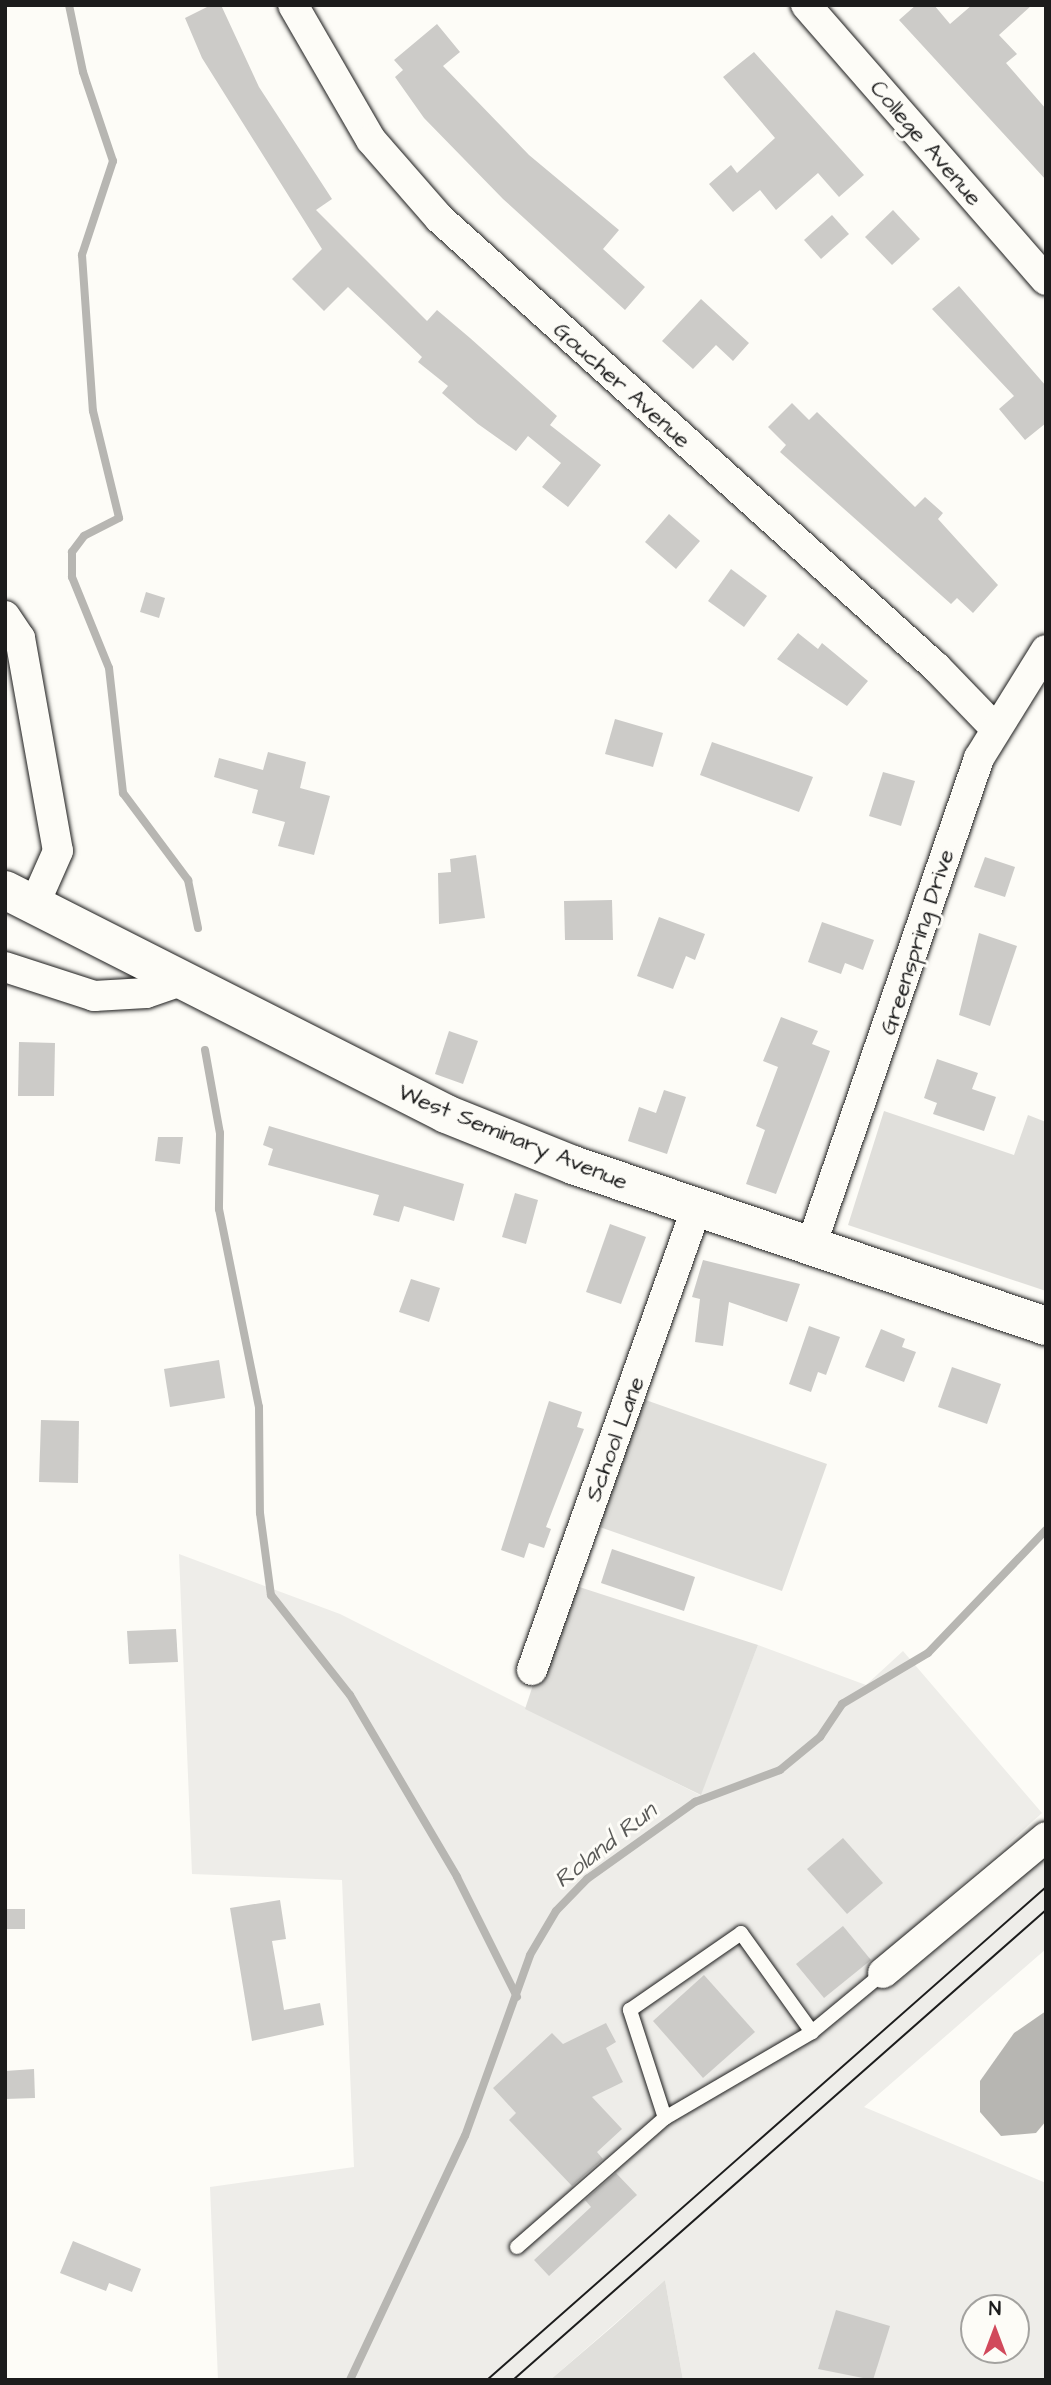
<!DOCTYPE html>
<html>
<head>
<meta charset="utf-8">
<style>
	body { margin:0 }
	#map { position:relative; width:1051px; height:2385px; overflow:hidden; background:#fdfcf7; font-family:"Architects Daughter",sans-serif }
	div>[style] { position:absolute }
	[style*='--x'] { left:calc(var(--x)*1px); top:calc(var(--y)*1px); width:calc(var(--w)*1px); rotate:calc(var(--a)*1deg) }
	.built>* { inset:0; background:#eeede9 }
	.green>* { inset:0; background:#e0dfdb }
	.water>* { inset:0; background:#b7b6b2 }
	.stream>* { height:8px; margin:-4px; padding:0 4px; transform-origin:4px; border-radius:4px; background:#b7b6b2 }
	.building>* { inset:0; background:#cccbc8 }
	.roads { filter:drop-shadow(0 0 2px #1c1c1c) drop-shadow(0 0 2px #1c1c1c) }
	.service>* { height:14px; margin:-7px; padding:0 7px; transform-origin:7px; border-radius:7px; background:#fdfcf7 }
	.minor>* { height:30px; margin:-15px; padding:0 15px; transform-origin:15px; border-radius:15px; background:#fdfcf7 }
	.secondary>* { height:38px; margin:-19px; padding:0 19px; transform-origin:19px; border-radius:19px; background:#fdfcf7 }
	.tram>* { height:2px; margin:-1px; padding:0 1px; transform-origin:1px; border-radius:1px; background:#1c1c1c }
	span { translate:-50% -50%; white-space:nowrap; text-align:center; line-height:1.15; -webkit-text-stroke:6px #fdfcf7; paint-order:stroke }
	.street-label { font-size:23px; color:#1c1c1c }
	.water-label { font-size:24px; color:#5a5a58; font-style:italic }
	.frame { position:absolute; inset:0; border:7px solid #1c1c1c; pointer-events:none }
	.north { position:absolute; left:960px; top:2294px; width:70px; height:70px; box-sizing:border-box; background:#fdfcf7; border:2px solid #a3a29f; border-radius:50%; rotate:0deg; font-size:19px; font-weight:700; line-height:28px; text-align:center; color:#1c1c1c }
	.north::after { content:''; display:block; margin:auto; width:24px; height:32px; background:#d1495b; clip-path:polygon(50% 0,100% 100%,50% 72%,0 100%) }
</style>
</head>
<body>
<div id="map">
	<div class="built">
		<i style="clip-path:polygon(evenodd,179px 1554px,340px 1614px,700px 1795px,758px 1645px,866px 1685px,903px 1651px,1042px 1813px,872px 1965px,1046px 1843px,1046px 1949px,864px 2107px,1046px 2183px,1046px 2380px,683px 2380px,665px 2280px,550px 2380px,218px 2380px,210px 2187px,354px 2167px,342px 1880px,192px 1874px,179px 1554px,974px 2308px,1016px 2308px,1016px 2350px,974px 2350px,974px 2308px)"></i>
	</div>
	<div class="green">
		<i style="clip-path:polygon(884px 1111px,1014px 1155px,1028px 1115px,1046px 1122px,1046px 1291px,848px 1225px)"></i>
		<i style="clip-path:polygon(640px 1398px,827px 1464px,782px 1591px,594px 1525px)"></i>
		<i style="clip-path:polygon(567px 1583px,758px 1645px,701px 1795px,525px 1709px)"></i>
		<i style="clip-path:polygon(665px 2280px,683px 2380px,550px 2380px,612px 2327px)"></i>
	</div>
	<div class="water">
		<i style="clip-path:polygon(1046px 2011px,1046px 2121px,1036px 2133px,1001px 2136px,980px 2112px,980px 2081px,1014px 2033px)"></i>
	</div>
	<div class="stream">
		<i style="--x:69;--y:5;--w:68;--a:78.2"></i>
		<i style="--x:83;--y:72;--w:94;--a:71.4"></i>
		<i style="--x:113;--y:161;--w:99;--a:108.3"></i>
		<i style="--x:82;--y:255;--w:156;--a:86"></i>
		<i style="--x:93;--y:411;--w:110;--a:76.3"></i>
		<i style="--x:119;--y:518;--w:39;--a:153"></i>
		<i style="--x:84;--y:536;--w:20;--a:127"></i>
		<i style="--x:72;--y:552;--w:25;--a:90"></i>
		<i style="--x:72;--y:577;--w:98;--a:67.9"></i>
		<i style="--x:109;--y:668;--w:126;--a:83.6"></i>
		<i style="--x:123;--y:793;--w:109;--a:53.2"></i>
		<i style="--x:188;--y:880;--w:49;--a:78.2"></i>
		<i style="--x:205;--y:1050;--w:84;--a:79.8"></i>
		<i style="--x:220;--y:1133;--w:76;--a:90.8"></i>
		<i style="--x:219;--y:1209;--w:202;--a:78.6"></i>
		<i style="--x:259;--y:1407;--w:106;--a:89.5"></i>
		<i style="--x:260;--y:1513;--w:83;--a:82.4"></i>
		<i style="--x:271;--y:1595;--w:127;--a:51.7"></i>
		<i style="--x:350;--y:1695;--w:211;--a:59.5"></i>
		<i style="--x:457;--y:1877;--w:134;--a:63.4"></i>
		<i style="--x:350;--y:2380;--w:270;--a:-64.8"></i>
		<i style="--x:465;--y:2136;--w:192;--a:-70.2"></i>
		<i style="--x:530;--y:1955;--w:51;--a:-59.4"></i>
		<i style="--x:556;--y:1911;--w:45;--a:-45.9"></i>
		<i style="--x:587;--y:1879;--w:133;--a:-35.5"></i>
		<i style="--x:695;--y:1802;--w:91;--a:-20.6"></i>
		<i style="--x:780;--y:1770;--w:52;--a:-39.5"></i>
		<i style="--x:820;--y:1737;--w:40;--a:-56"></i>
		<i style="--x:842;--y:1704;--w:100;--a:-30.7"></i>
		<i style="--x:928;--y:1653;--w:170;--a:-46.2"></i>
	</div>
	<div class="building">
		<i style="clip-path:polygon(211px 5px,221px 5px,259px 87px,332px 199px,316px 210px,427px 321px,437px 310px,470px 338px,557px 416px,550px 425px,601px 465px,568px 507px,542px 487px,561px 463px,528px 436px,516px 451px,478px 424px,442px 393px,448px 386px,418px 362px,422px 357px,348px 287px,324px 311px,292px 279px,322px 249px,202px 58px,185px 18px)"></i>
		<i style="clip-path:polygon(916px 5px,934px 5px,950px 24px,972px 5px,1032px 5px,999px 35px,1017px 54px,1006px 63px,1046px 109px,1046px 180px,899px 20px)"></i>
		<i style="clip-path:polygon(437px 24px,460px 52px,443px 66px,529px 155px,619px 230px,603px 249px,645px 287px,625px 310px,503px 199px,424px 118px,395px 77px,403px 70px,394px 60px)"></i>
		<i style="clip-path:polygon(754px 52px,864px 175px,839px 197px,818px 173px,776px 210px,760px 190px,733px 212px,709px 184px,731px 165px,737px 173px,775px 138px,723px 77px)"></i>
		<i style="clip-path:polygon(893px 210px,920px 239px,892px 265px,865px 237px)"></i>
		<i style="clip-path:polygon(832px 215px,849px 234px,821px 259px,804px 240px)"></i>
		<i style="clip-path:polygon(959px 286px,1046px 386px,1046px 423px,1025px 440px,999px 409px,1014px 396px,932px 309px)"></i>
		<i style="clip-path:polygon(701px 299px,749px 343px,733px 361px,716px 345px,693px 369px,662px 341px)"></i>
		<i style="clip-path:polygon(792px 403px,809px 420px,817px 412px,915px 507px,925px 497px,943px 513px,938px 519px,998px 585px,973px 613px,957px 598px,951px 604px,780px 452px,786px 445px,768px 427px)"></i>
		<i style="clip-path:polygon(669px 514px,700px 541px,676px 569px,645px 542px)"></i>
		<i style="clip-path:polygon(731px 569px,767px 596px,744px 627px,708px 601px)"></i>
		<i style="clip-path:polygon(146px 592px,165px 598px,159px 618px,140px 612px)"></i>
		<i style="clip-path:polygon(798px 633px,818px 649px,822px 643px,868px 681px,847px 706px,777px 659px)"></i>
		<i style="clip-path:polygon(615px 719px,663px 733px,653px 767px,605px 754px)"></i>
		<i style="clip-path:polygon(712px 742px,813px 777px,799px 812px,700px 775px)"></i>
		<i style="clip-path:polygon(268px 752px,306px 762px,300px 788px,330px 796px,314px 855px,278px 846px,285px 822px,252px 813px,258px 790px,214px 777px,219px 758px,263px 770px)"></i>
		<i style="clip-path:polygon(883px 772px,915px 781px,901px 826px,869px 816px)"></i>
		<i style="clip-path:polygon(476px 855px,485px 918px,439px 924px,438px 873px,451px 872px,450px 859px)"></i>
		<i style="clip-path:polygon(985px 857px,1015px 867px,1005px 897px,974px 887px)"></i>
		<i style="clip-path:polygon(612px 900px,613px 940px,565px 940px,564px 901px)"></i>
		<i style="clip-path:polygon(659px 917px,705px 934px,695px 960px,686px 956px,673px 989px,637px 976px)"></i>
		<i style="clip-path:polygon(822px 922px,874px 940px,863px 970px,845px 963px,841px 974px,808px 962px)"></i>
		<i style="clip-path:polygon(979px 933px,1017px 946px,990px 1026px,959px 1015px)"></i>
		<i style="clip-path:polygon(781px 1017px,818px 1031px,812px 1044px,830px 1051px,776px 1194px,746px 1184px,765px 1130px,756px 1126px,778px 1067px,763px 1061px)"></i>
		<i style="clip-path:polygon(449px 1031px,478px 1041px,463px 1084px,435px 1074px)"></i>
		<i style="clip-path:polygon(19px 1042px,55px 1043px,54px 1096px,18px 1096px)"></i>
		<i style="clip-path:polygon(937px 1059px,978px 1073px,972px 1089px,996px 1097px,984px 1131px,933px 1114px,937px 1103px,924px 1098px)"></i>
		<i style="clip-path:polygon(664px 1090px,686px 1097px,667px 1154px,628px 1141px,639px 1107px,656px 1113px)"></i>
		<i style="clip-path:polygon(269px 1126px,464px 1184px,454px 1221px,404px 1206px,399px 1222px,373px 1215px,379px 1195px,268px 1165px,273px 1149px,263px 1145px)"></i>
		<i style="clip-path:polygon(158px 1137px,183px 1137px,180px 1164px,155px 1161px)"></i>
		<i style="clip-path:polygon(515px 1193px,538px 1200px,526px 1244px,502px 1237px)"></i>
		<i style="clip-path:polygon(610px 1224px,646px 1237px,621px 1304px,586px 1292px)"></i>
		<i style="clip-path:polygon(703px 1260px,800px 1284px,787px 1322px,729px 1302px,723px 1346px,695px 1342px,700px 1299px,692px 1297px)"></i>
		<i style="clip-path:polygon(411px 1279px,440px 1288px,429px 1322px,399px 1312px)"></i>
		<i style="clip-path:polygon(809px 1326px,840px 1337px,826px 1375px,818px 1372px,811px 1392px,789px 1384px)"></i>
		<i style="clip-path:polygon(881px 1329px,905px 1339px,902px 1347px,916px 1352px,904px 1382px,865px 1367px)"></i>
		<i style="clip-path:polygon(219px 1360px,225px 1398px,170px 1407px,164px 1369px)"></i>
		<i style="clip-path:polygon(952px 1367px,1001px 1384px,987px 1424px,938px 1407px)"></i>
		<i style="clip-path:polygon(549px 1401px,582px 1412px,577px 1427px,584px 1429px,546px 1527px,551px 1529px,544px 1548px,529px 1543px,524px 1558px,501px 1550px)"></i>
		<i style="clip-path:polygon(41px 1420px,79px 1421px,78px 1483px,39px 1482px)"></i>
		<i style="clip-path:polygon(612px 1549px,695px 1577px,684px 1611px,601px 1583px)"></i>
		<i style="clip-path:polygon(176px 1629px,178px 1662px,129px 1664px,127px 1631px)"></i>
		<i style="clip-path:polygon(843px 1838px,883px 1883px,847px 1914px,807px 1869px)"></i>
		<i style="clip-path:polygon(280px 1900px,286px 1939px,272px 1941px,284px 2010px,320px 2003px,324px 2025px,252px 2041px,230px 1908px)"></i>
		<i style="clip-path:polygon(5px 1909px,25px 1909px,25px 1929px,5px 1929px)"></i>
		<i style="clip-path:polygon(843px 1926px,871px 1960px,824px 1998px,796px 1964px)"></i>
		<i style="clip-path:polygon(704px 1975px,755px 2032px,703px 2078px,653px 2021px)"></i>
		<i style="clip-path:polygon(606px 2023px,616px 2042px,606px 2048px,623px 2082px,592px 2097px,622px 2129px,597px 2152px,603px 2159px,572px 2186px,509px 2120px,516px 2113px,493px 2088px,552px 2033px,563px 2044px)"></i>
		<i style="clip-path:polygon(34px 2069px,35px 2098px,5px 2099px,5px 2071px)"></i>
		<i style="clip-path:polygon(616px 2173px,637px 2195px,549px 2276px,534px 2260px,591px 2207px,585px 2200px)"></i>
		<i style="clip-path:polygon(73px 2241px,141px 2269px,132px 2292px,109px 2283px,106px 2291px,60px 2273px)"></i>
		<i style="clip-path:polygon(836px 2310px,890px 2326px,873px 2380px,818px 2369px)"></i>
	</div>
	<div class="roads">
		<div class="service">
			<i style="--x:665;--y:2118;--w:114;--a:-108"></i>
			<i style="--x:630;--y:2010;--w:135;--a:-34.7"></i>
			<i style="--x:741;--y:1933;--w:122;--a:54.4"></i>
			<i style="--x:517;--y:2247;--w:196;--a:-41.1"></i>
			<i style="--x:665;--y:2118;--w:170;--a:-30.3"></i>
			<i style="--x:812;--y:2032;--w:92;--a:-39.7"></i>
		</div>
		<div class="minor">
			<i style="--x:293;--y:5;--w:156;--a:60"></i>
			<i style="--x:371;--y:140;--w:103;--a:48.9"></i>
			<i style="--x:439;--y:218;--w:670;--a:42.1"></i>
			<i style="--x:936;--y:667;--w:85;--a:46"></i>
			<i style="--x:806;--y:5;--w:365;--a:48.9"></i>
			<i style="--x:5;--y:616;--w:27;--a:56"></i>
			<i style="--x:20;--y:638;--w:216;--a:79.9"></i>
			<i style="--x:58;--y:851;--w:57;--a:113.9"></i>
			<i style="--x:5;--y:967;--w:94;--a:18"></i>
			<i style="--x:94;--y:996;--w:52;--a:-3.3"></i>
			<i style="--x:146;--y:993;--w:39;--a:-19"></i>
			<i style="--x:811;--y:1246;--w:516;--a:-71"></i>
			<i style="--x:979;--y:758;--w:127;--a:-58.2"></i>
			<i style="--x:532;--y:1670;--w:492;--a:-70.4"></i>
			<i style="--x:883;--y:1973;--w:212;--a:-39.8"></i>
		</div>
		<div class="secondary">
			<i style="--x:5;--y:890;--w:495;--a:26.9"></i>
			<i style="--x:446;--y:1114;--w:137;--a:21.9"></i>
			<i style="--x:573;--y:1165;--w:500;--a:18.8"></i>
		</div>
	</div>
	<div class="tram">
		<i style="--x:487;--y:2380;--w:745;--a:-41.41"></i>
		<i style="--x:513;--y:2380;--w:711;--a:-41.41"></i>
	</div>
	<div class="street-label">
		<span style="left:926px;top:143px;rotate:49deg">College Avenue</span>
		<span style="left:622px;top:385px;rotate:42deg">Goucher Avenue</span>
		<span style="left:917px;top:942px;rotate:-72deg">Greenspring Drive</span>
		<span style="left:513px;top:1137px;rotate:22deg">West Seminary Avenue</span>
		<span style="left:615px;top:1439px;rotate:-70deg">School Lane</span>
	</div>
	<div class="water-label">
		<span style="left:606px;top:1846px;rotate:-38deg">Roland Run</span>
	</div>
	<div class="frame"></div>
	<div class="north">N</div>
</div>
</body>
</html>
